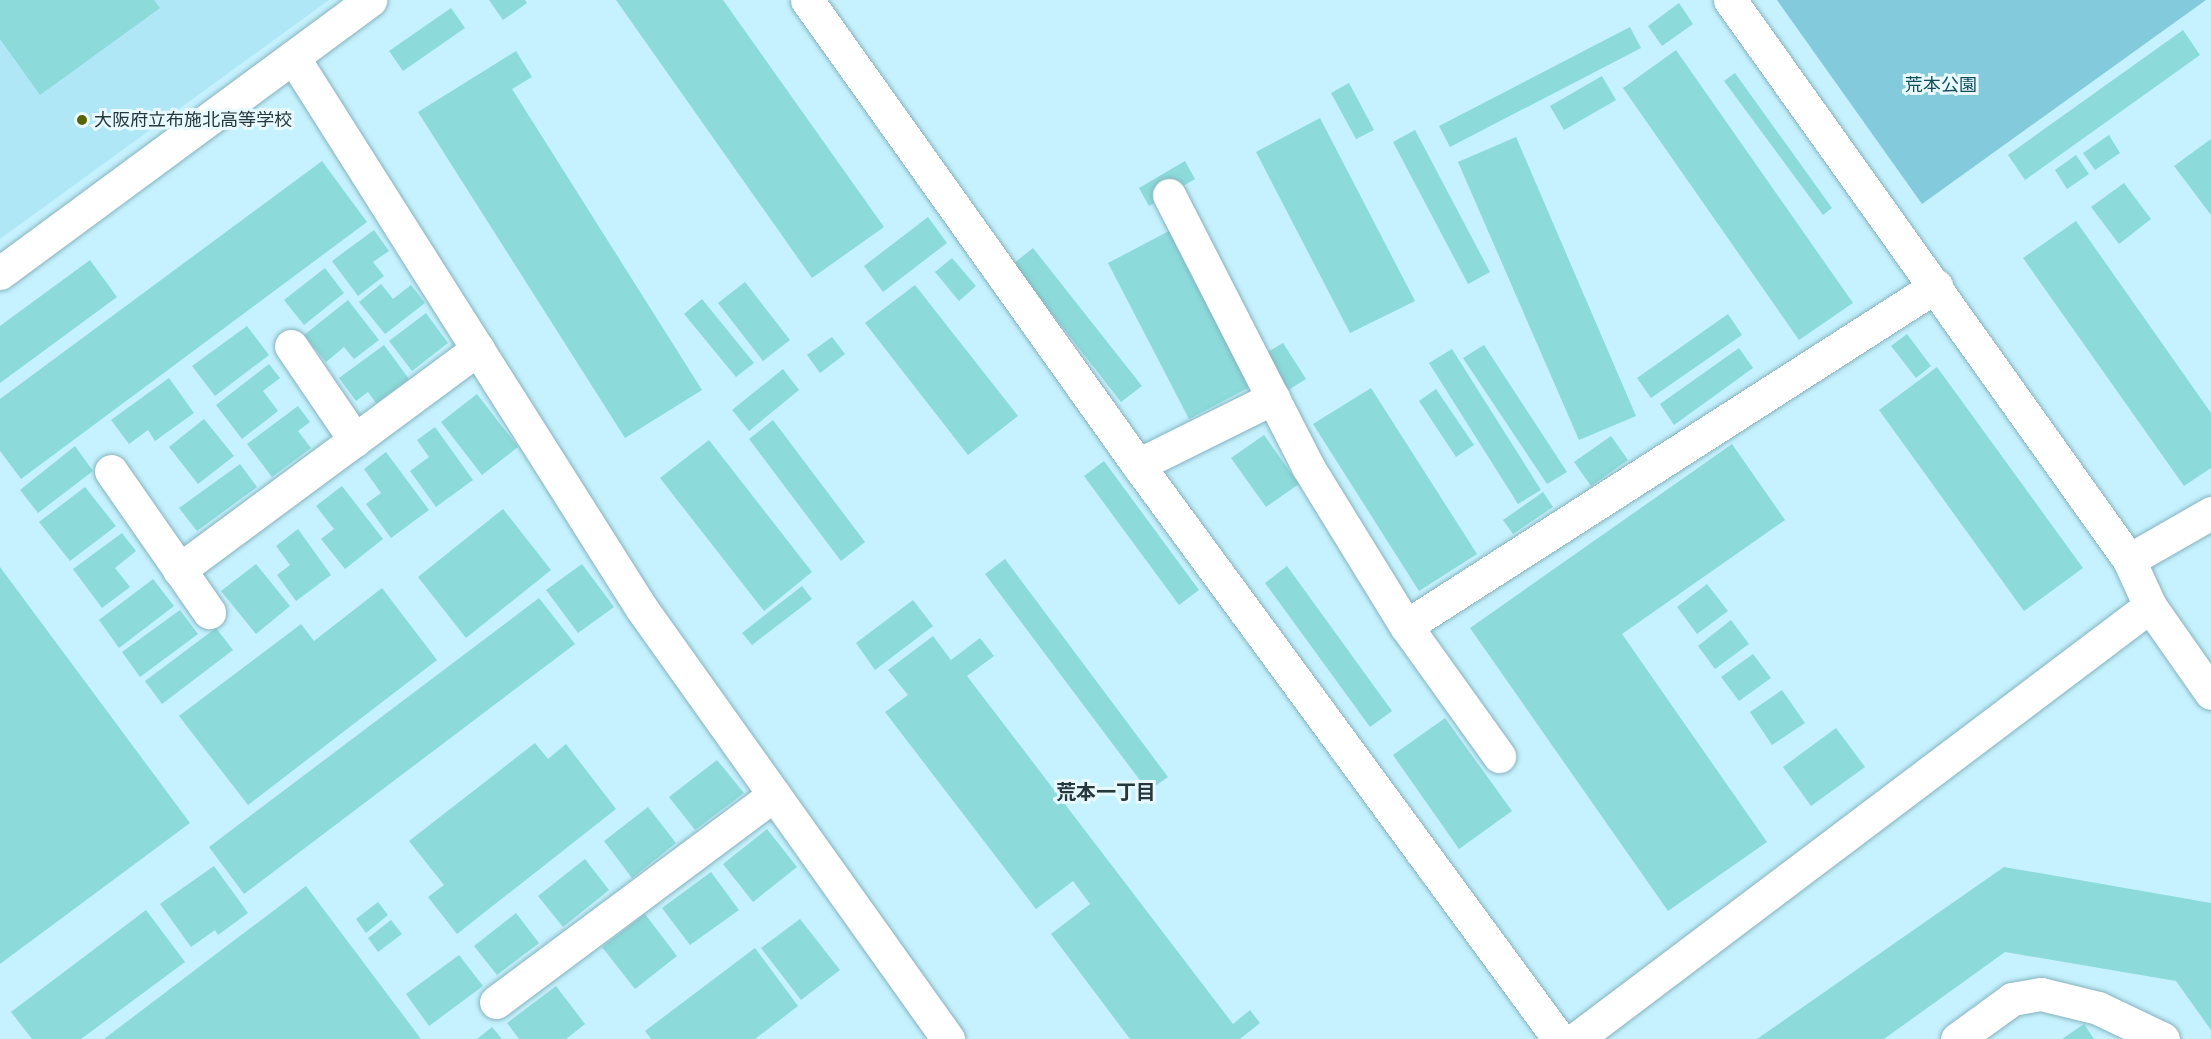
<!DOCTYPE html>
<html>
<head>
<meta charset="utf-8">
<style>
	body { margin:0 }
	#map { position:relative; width:2211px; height:1039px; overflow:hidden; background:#c5f2fe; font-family:"Public Sans","Noto Sans JP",sans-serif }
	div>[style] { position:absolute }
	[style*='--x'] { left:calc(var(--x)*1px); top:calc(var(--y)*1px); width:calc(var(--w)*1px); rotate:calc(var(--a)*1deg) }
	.built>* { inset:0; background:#b0e7f6 }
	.green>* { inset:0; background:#83cadd }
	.building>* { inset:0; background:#8cdada }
	.roads { filter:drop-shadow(0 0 2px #86b2bd) drop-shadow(0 0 2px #86b2bd) }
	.minor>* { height:33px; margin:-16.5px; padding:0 16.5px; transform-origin:16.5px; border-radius:16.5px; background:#fff }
	.dots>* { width:16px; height:16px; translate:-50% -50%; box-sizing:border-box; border:3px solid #e8faff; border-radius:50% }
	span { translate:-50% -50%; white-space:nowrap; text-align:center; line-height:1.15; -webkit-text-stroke:6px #e8faff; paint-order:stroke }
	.park-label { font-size:18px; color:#104f5d }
	.poi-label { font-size:18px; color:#26383c }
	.left { translate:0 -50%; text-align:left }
	.neighbourhood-label { font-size:20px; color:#26383c; font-weight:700 }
</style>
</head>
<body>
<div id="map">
	<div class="built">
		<i style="clip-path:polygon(0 0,329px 0,0 239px)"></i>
	</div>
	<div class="green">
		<i style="clip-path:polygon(1777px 0,2206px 0,1922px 204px)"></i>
	</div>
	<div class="building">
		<i style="clip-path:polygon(0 0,154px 0,160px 8px,40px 95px,0 39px)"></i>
		<i style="clip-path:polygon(489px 0,525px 0,527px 3px,503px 20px)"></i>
		<i style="clip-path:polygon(616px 0,723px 0,884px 227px,812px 278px)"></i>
		<i style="clip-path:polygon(1679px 3px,1693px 24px,1662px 46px,1648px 26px)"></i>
		<i style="clip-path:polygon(451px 8px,465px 28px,403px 71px,389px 51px)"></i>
		<i style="clip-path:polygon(1630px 27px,1641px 48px,1450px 147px,1439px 126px)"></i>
		<i style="clip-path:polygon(2183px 30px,2200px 55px,2025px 180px,2008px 155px)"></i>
		<i style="clip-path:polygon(1676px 50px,1853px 303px,1799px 340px,1623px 88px)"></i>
		<i style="clip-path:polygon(516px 51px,532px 77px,512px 89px,702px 390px,625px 438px,418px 112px)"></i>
		<i style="clip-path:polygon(1735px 73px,1832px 208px,1823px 215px,1724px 81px)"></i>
		<i style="clip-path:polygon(1602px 76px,1616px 100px,1564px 130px,1550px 106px)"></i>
		<i style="clip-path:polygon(1349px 83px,1374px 130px,1356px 139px,1331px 93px)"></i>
		<i style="clip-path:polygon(1320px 118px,1415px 301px,1350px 333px,1256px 152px)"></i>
		<i style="clip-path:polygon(1415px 130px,1490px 272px,1468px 284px,1393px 142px)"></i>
		<i style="clip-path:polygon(2109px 135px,2120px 153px,2095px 170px,2083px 153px)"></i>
		<i style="clip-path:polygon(1516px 137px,1636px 416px,1579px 440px,1458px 162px)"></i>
		<i style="clip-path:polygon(2211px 139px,2211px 215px,2174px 166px)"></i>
		<i style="clip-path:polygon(2076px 155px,2089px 174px,2067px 189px,2055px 170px)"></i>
		<i style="clip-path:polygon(322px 161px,367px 222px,21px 479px,0 451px,0 399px)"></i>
		<i style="clip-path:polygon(1185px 161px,1195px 179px,1149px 206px,1139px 188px)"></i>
		<i style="clip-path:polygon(2124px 183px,2151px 219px,2119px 244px,2091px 207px)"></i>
		<i style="clip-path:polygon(928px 217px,947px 243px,883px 292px,864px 266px)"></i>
		<i style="clip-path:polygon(2076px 221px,2211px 413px,2211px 468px,2184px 486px,2023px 258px)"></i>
		<i style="clip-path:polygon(374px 230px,389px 251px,373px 262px,384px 276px,358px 296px,332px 261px)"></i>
		<i style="clip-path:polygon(1169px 231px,1250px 387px,1189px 419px,1108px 263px)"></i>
		<i style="clip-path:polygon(1033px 248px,1142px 386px,1121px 402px,1013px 264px)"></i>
		<i style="clip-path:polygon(952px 258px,976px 286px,959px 301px,935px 272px)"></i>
		<i style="clip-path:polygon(90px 260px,117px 297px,0 383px,0 326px)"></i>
		<i style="clip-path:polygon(325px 268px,344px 293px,304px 325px,284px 300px)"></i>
		<i style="clip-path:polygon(745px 282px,790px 340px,763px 361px,718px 303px)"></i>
		<i style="clip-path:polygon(381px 284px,393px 299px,411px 285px,425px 303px,385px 334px,359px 302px)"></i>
		<i style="clip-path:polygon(915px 285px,1018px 416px,968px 455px,865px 323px)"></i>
		<i style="clip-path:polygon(702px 299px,754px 363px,736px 377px,684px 314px)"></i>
		<i style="clip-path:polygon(348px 300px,379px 340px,354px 359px,344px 347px,326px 362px,304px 335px)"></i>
		<i style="clip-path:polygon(426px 313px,448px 343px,412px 371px,389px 341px)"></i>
		<i style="clip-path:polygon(1728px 314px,1742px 335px,1651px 398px,1637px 378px)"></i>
		<i style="clip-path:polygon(247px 326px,269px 355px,215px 396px,192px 366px)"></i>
		<i style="clip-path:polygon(1907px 334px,1931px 366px,1916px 378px,1891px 346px)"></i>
		<i style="clip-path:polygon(832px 337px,845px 354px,820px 373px,807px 355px)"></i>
		<i style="clip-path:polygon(1283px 343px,1306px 379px,1285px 392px,1263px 355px)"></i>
		<i style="clip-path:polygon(384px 345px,409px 379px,376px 403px,368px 392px,356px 401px,339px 378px)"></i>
		<i style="clip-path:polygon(1484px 345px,1567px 472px,1547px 484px,1463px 358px)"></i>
		<i style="clip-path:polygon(1739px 348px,1753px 368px,1674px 425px,1660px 404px)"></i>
		<i style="clip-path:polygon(1452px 349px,1541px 490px,1518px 504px,1429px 363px)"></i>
		<i style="clip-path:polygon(269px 364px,280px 378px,263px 391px,278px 411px,242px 439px,216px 405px)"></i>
		<i style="clip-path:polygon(1937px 367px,2083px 568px,2024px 611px,1879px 410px)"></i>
		<i style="clip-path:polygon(783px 369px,799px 390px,749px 431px,732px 410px)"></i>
		<i style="clip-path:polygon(169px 378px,194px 413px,155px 441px,148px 430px,129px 444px,111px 420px)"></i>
		<i style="clip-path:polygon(1371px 388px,1477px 554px,1419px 591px,1313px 424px)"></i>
		<i style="clip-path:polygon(1436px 389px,1474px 445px,1456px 457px,1419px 401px)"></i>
		<i style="clip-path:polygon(477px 394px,518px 447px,482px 475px,441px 422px)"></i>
		<i style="clip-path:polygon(298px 406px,310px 422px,298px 431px,311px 448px,272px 477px,247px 444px)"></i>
		<i style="clip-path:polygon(204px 419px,234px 456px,198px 484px,169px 447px)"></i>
		<i style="clip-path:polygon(773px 420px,865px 542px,841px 561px,749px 439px)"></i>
		<i style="clip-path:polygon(435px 427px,473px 480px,436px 507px,410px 471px,429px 457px,417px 440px)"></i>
		<i style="clip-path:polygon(1264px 435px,1299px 484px,1266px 507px,1231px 458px)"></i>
		<i style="clip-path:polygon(1611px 436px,1628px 460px,1591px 486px,1574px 462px)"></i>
		<i style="clip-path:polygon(709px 440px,812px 572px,764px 611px,660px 478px)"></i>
		<i style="clip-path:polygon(1732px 444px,1785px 520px,1622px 634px,1767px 842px,1668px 911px,1470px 628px)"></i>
		<i style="clip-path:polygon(75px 446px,93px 471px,38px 513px,20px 490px)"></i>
		<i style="clip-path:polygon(386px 452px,429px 510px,391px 538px,366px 504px,381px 493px,364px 469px)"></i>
		<i style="clip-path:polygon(1104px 461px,1199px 590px,1179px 605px,1084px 476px)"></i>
		<i style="clip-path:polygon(240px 464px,257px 487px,197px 531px,179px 508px)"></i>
		<i style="clip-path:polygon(342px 486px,383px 539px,345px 569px,321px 539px,334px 529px,316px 506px)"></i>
		<i style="clip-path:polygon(85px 487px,116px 526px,70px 561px,39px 522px)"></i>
		<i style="clip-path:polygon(1543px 492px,1553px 507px,1513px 534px,1503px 520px)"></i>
		<i style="clip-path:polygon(503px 509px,551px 570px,466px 638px,418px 577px)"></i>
		<i style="clip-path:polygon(298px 529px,331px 575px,296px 601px,277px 575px,290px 565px,276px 546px)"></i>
		<i style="clip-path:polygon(122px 533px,136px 551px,115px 568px,130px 587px,102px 608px,73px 569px)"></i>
		<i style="clip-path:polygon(1005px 559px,1168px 777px,1148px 791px,985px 574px)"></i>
		<i style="clip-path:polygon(256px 564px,290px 606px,256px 634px,221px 591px)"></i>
		<i style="clip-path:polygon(582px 564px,614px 607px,578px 633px,546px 590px)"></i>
		<i style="clip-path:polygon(1287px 566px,1392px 711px,1370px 727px,1265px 583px)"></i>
		<i style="clip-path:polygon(0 567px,190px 823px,0 964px)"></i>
		<i style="clip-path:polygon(153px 579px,174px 606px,119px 648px,99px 620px)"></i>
		<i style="clip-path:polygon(1707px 584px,1728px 611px,1697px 634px,1677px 607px)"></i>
		<i style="clip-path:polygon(802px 586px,812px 599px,752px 645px,742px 633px)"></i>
		<i style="clip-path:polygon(382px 588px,437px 660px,248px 805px,179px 716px,301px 624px,314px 641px)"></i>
		<i style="clip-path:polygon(539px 598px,575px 644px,244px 894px,209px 847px)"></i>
		<i style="clip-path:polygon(913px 600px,933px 626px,875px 670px,856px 643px)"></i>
		<i style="clip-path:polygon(180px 610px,198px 634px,140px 677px,122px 652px)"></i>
		<i style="clip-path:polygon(1731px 620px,1749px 644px,1715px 669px,1698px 646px)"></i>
		<i style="clip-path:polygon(216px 628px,233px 650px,162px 704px,145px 681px)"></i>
		<i style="clip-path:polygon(933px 636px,951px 660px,980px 638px,994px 656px,967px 676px,1233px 1024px,1250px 1010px,1260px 1023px,1240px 1039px,1130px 1039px,1051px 934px,1090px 904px,1073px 881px,1036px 909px,885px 712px,908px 695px,888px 670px)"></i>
		<i style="clip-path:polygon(1753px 654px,1771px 678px,1739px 701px,1721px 677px)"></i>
		<i style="clip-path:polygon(1782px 690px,1805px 723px,1772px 745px,1750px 712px)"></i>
		<i style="clip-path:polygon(1445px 718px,1512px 811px,1459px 849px,1393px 755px)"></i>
		<i style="clip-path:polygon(1836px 728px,1865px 767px,1811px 806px,1783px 767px)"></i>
		<i style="clip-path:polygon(535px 743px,548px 759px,566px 744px,616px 809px,457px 934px,428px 897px,444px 885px,409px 841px)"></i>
		<i style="clip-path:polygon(717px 760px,744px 793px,695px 830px,669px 797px)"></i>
		<i style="clip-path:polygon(648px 807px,676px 843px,632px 878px,604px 841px)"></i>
		<i style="clip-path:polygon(767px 829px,797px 867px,753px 902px,723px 864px)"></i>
		<i style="clip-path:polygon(585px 859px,609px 890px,563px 927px,538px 896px)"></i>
		<i style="clip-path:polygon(214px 866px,248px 913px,218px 935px,215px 930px,191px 947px,160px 904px)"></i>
		<i style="clip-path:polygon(2004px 867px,2211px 903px,2211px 1030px,2176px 981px,2005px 952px,1884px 1039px,1757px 1039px)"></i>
		<i style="clip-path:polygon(711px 872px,739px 910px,690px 945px,662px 908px)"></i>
		<i style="clip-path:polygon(306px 886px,421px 1039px,104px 1039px)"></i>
		<i style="clip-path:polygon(378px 902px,388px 915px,366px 933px,356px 919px)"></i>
		<i style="clip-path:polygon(146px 910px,185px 962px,81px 1039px,32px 1039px,11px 1012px)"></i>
		<i style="clip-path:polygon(516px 913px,539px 943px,497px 975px,474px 946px)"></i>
		<i style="clip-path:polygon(645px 914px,677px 956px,635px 989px,602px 947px)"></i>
		<i style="clip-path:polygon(800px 919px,840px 970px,801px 1000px,761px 948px)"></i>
		<i style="clip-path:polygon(391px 920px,402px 934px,378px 952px,368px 938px)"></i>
		<i style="clip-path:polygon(755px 948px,798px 1006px,755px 1039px,651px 1039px,645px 1031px)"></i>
		<i style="clip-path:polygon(459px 955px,483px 986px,429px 1026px,406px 994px)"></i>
		<i style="clip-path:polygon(556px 986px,585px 1024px,566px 1039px,519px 1039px,507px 1023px)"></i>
		<i style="clip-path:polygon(2084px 1024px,2094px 1039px,2062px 1039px)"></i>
		<i style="clip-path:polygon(492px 1027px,502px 1039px,477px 1039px)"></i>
	</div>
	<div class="roads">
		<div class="minor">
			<i style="--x:807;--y:0;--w:571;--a:54.56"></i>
			<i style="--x:1138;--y:465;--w:712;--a:53.74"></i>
			<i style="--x:1730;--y:0;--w:688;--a:54.53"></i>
			<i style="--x:2129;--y:560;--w:51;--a:65.5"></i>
			<i style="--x:2150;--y:606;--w:106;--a:55"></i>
			<i style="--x:293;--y:57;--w:653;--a:57.7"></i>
			<i style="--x:642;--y:609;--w:528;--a:54.56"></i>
			<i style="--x:1169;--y:195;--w:305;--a:62.9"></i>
			<i style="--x:1308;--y:467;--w:187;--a:58.4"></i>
			<i style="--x:1406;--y:626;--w:160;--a:54.4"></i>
			<i style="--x:0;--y:273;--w:460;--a:-36.4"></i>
			<i style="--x:291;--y:346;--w:114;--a:55.8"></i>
			<i style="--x:1138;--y:465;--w:151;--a:-26.4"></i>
			<i style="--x:111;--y:471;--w:172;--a:55.2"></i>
			<i style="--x:2129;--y:560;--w:95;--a:-29.8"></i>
			<i style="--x:179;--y:570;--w:372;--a:-36.5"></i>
			<i style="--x:1406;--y:626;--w:630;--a:-32.68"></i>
			<i style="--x:496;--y:1002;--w:347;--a:-36.7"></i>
			<i style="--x:1576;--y:1039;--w:719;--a:-37.03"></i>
			<i style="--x:1957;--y:1039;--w:68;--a:-36"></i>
			<i style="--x:2012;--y:999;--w:29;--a:-10"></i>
			<i style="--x:2041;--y:994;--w:59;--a:13.8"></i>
			<i style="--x:2098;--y:1008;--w:72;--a:25.5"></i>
		</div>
	</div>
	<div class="dots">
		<i style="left:82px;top:120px;background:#586304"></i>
	</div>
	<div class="park-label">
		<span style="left:1941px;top:85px">荒本公園</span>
	</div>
	<div class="poi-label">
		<span class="left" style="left:94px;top:120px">大阪府立布施北高等学校</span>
	</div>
	<div class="neighbourhood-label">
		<span style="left:1106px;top:792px">荒本一丁目</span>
	</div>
</div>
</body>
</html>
